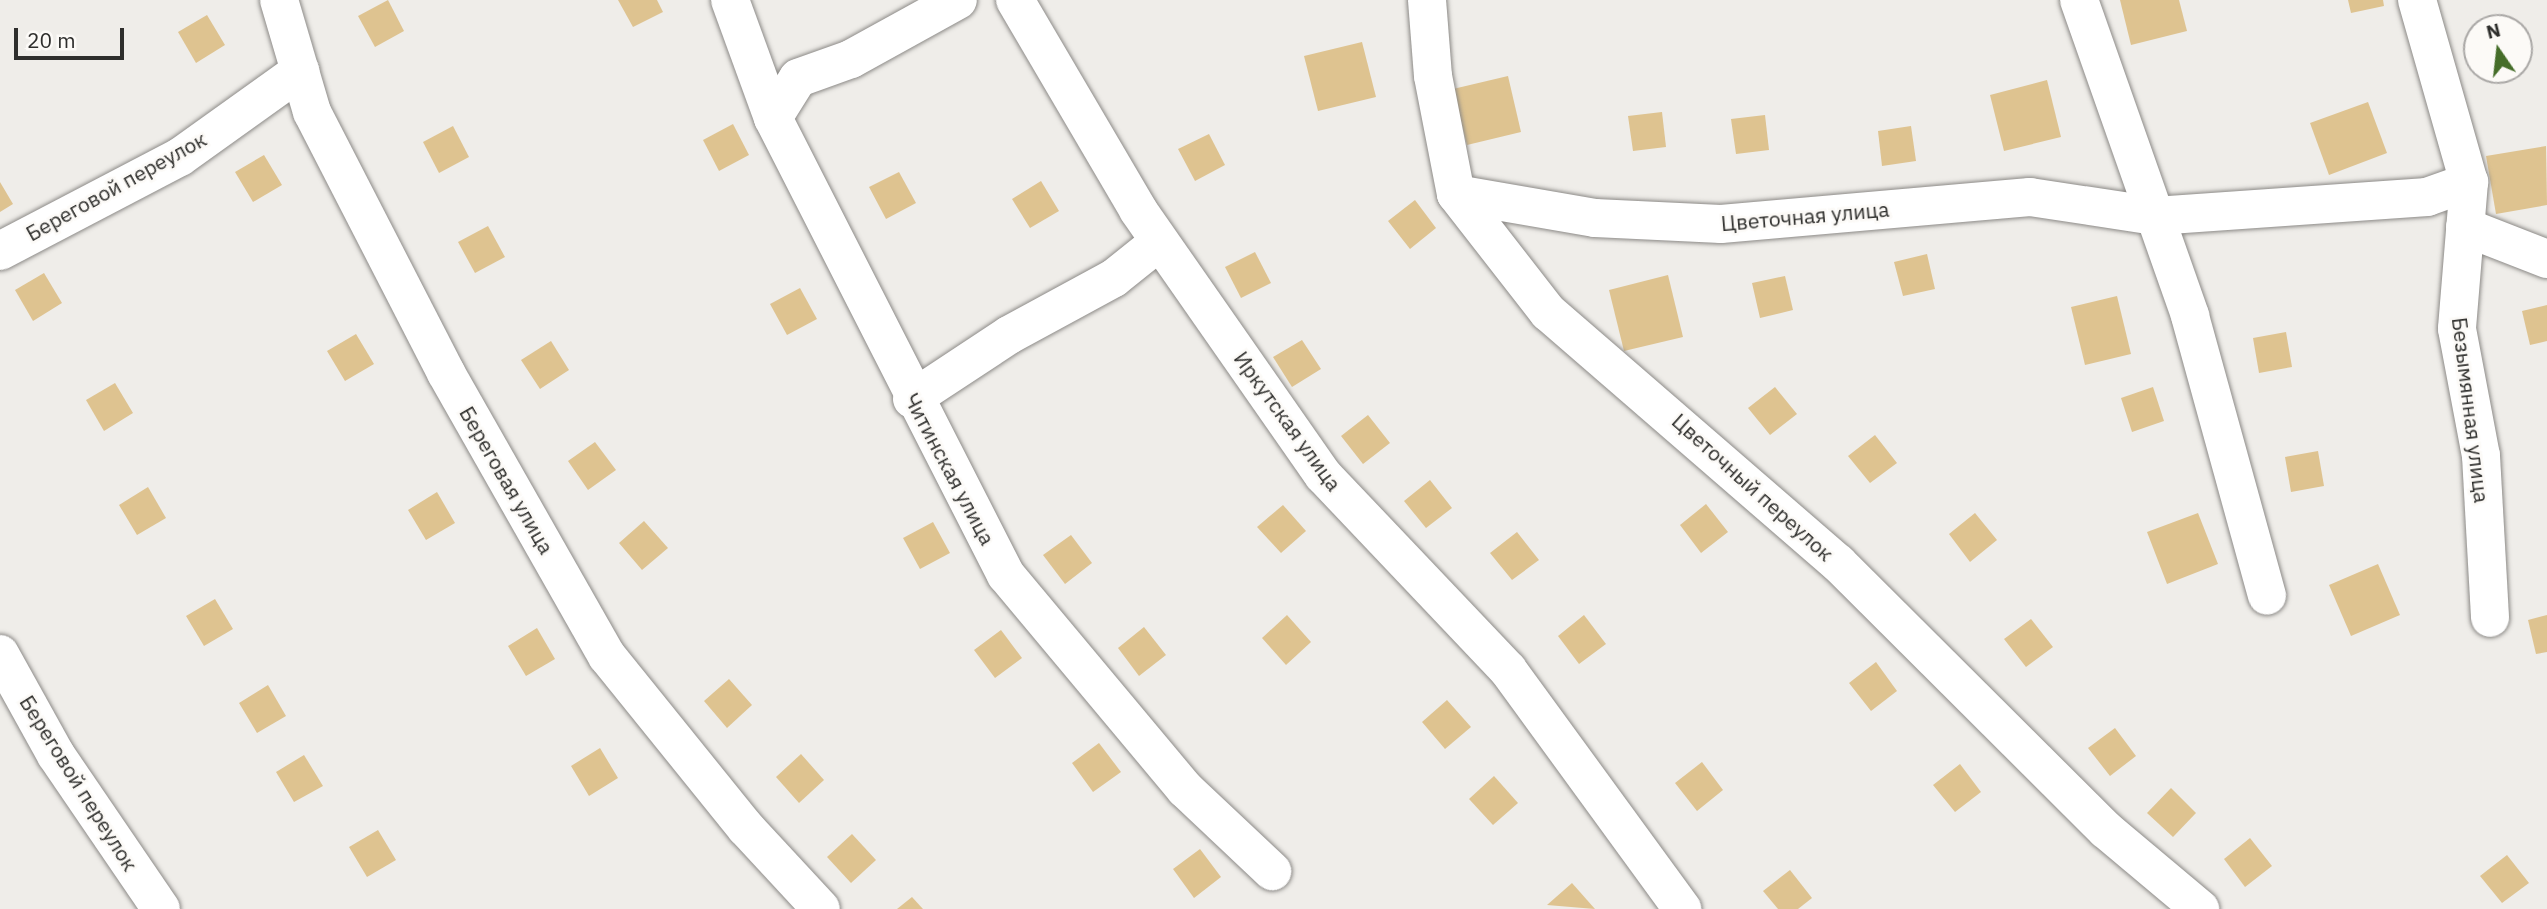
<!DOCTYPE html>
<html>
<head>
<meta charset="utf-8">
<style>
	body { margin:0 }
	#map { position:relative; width:2547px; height:909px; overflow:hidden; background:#efede9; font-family:"IBM Plex Sans",sans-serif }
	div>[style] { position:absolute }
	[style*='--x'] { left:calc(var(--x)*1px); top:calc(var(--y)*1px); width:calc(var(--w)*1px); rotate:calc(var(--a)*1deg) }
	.building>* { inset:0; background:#dec390 }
	.roads { filter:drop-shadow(0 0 2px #8c8a87) drop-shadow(0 0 2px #8c8a87) }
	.minor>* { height:38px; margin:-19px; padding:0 19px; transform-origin:19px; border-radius:19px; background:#fff }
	span { translate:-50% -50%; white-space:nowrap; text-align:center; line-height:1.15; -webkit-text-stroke:5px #fcfaf7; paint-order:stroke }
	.street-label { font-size:21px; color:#2e2e2c }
	.north { position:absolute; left:2463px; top:14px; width:70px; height:70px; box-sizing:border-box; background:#fcfaf7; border:2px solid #aaa8a6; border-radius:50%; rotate:346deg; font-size:19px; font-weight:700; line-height:28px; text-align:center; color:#2e2e2c }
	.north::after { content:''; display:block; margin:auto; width:24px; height:32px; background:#456d29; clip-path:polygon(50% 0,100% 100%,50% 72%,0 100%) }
	.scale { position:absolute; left:14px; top:28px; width:110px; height:32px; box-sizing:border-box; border:4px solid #2e2e2c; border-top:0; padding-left:9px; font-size:21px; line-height:24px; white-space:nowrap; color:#2e2e2c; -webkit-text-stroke:5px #fcfaf7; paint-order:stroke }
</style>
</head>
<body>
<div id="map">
	<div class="building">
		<i style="clip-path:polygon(388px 0,404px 31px,375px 47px,358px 16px)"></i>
		<i style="clip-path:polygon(618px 0,657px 0,663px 12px,633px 27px)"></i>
		<i style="clip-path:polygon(2120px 0,2179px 0,2187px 31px,2131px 45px)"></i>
		<i style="clip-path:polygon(2348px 0,2383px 0,2384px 6px,2351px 13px)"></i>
		<i style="clip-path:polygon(207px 15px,225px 45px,196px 63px,178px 32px)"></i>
		<i style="clip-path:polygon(1362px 42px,1376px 97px,1318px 111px,1304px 56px)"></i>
		<i style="clip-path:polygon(1508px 76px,1521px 132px,1467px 145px,1453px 89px)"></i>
		<i style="clip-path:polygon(2047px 80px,2061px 137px,2004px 151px,1990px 95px)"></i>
		<i style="clip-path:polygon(2368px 102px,2387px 153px,2329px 175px,2310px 123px)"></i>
		<i style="clip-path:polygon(1662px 112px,1666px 147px,1633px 151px,1628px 116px)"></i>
		<i style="clip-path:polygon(1765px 115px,1769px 150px,1736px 154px,1731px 119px)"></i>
		<i style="clip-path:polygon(733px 124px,749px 155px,719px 171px,703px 140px)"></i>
		<i style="clip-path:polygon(453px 126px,469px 157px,439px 173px,423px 142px)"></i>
		<i style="clip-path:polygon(1911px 126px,1916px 161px,1882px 166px,1878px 131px)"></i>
		<i style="clip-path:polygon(1209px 134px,1225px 165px,1195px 181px,1178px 149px)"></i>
		<i style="clip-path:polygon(2546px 146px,2547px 205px,2496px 214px,2486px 156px)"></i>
		<i style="clip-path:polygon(264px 155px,282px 185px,253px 202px,235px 172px)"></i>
		<i style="clip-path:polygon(899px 172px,916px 203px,886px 219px,869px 187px)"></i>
		<i style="clip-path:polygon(1041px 181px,1059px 211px,1030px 228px,1012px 199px)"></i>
		<i style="clip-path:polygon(0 182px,13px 204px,0 212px)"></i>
		<i style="clip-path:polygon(1415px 200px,1436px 228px,1410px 249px,1388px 221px)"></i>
		<i style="clip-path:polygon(488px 226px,505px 257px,475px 273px,458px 242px)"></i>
		<i style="clip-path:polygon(1255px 252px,1271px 283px,1241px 298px,1225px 267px)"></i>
		<i style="clip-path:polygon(1927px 254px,1935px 289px,1903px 296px,1894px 262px)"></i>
		<i style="clip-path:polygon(44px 273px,62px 303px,33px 321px,15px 290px)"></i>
		<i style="clip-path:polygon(1668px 275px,1683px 337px,1624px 351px,1609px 290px)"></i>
		<i style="clip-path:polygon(1785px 276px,1793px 310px,1760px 318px,1752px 283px)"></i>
		<i style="clip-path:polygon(800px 288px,817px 319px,787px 335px,770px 304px)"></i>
		<i style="clip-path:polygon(2117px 296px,2131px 354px,2085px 365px,2071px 307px)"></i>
		<i style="clip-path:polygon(2547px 305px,2547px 341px,2530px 345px,2522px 311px)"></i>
		<i style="clip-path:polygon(2286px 332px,2292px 367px,2259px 373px,2253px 338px)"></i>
		<i style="clip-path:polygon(356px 334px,374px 364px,345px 381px,327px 351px)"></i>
		<i style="clip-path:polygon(1302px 340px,1321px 369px,1292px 387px,1273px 357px)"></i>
		<i style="clip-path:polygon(551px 341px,569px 370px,540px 389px,521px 360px)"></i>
		<i style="clip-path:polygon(115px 383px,133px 413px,104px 431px,86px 400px)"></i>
		<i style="clip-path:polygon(1775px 387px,1797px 414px,1770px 435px,1748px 408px)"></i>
		<i style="clip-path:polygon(2153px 387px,2164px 421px,2132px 432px,2121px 398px)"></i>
		<i style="clip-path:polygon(1368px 415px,1390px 443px,1363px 464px,1341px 436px)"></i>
		<i style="clip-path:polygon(1875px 435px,1897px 463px,1870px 483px,1848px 456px)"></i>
		<i style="clip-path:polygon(595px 442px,616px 470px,588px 490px,568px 461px)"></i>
		<i style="clip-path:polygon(2318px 451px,2324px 486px,2291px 492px,2285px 457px)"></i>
		<i style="clip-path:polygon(1430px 480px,1452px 508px,1426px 528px,1404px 501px)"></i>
		<i style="clip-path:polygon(148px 487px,166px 518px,137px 535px,119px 505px)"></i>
		<i style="clip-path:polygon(437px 492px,455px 523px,426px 540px,408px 510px)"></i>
		<i style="clip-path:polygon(1706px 504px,1728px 532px,1701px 553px,1680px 525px)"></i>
		<i style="clip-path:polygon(1283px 505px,1306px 531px,1281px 553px,1257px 527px)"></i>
		<i style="clip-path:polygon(1975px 513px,1997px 540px,1970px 562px,1949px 534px)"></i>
		<i style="clip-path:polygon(2198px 513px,2218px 564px,2167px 584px,2147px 532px)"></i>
		<i style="clip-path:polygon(644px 521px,668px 548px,642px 570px,619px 543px)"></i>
		<i style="clip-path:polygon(933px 522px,950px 553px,920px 569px,903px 538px)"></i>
		<i style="clip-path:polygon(1517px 532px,1539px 560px,1512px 580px,1490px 553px)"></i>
		<i style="clip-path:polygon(1071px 535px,1092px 563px,1065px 584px,1043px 555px)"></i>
		<i style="clip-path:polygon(2378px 564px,2400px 615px,2351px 636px,2329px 585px)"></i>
		<i style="clip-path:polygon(215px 599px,233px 629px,204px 646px,186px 616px)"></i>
		<i style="clip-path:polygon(1287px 615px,1311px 642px,1286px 665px,1262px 638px)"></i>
		<i style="clip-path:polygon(1584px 615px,1606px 644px,1579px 664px,1558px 636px)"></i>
		<i style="clip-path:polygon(2547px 615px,2547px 652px,2536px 654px,2528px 620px)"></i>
		<i style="clip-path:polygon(2031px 619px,2053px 647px,2026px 667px,2004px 639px)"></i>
		<i style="clip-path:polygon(1144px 627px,1166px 655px,1139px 676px,1118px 648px)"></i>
		<i style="clip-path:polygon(537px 628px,555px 659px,526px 676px,508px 646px)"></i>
		<i style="clip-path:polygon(1001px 630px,1022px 658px,995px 678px,974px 650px)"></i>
		<i style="clip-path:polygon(1876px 662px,1897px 691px,1871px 711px,1849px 683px)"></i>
		<i style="clip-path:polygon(729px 679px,752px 705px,727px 728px,704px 701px)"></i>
		<i style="clip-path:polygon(268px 685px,286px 716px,257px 733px,239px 703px)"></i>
		<i style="clip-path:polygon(1447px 700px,1471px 727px,1445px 749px,1422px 722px)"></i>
		<i style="clip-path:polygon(2115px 728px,2136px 756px,2110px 776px,2088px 748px)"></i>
		<i style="clip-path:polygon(1099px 743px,1121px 772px,1093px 792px,1072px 763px)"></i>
		<i style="clip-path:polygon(600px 748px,618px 778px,589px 796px,571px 766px)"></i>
		<i style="clip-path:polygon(801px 754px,824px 780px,799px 803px,776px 777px)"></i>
		<i style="clip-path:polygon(304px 755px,323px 786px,294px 802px,276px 772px)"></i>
		<i style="clip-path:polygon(1702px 762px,1723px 790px,1697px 811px,1675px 783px)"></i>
		<i style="clip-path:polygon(1960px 764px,1981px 792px,1955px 812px,1933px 785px)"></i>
		<i style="clip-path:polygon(1494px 776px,1518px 803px,1493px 825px,1469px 799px)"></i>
		<i style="clip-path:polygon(2171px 788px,2196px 813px,2173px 837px,2147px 813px)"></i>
		<i style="clip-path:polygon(378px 830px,396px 860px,367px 877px,349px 847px)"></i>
		<i style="clip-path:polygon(852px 834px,876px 860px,851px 883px,827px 857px)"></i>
		<i style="clip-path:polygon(2250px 838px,2272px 866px,2245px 887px,2224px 859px)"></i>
		<i style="clip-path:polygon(1200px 849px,1221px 877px,1194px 898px,1173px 869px)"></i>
		<i style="clip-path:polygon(2507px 855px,2529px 883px,2502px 903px,2480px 876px)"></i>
		<i style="clip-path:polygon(1790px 870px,1812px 898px,1798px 909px,1778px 909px,1763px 891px)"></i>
		<i style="clip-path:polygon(1572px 883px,1595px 909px,1547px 905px)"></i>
		<i style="clip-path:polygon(912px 897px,923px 909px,897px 909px)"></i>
	</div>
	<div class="roads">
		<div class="minor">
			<i style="--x:279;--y:0;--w:117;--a:73.6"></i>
			<i style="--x:312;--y:112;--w:293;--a:62.8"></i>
			<i style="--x:446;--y:373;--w:326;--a:60.4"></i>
			<i style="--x:607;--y:656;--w:221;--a:51.1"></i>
			<i style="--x:746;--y:828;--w:110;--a:47.2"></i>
			<i style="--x:730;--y:0;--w:126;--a:70"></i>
			<i style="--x:773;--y:118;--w:513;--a:62.99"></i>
			<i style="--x:1006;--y:575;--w:279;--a:50.1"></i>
			<i style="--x:1185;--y:789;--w:120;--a:43.3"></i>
			<i style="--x:1015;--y:0;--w:243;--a:59.6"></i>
			<i style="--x:1138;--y:210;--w:323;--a:55.1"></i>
			<i style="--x:1323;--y:475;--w:269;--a:46.5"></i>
			<i style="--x:1508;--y:670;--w:296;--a:53.9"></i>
			<i style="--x:1427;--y:0;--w:76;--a:85.5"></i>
			<i style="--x:1433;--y:76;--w:120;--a:79"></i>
			<i style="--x:1456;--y:194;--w:150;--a:52.1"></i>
			<i style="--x:1548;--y:312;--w:384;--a:40.9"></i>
			<i style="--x:1838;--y:563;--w:378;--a:44.9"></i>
			<i style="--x:2106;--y:830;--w:123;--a:40"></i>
			<i style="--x:2079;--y:0;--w:335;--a:70.6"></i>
			<i style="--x:2190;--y:316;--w:290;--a:74.6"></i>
			<i style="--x:2417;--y:0;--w:189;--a:74.1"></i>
			<i style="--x:2469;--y:182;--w:147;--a:94.7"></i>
			<i style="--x:2457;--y:329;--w:129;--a:79.3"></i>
			<i style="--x:2481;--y:456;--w:162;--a:86.8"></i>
			<i style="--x:773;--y:118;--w:47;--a:-58"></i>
			<i style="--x:798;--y:78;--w:56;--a:-19.7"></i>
			<i style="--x:851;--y:59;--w:122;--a:-28.9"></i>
			<i style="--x:1456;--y:194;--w:141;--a:9.8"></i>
			<i style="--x:1595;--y:218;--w:126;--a:2.7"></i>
			<i style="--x:1721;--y:224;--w:310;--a:-5"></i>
			<i style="--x:2030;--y:197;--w:126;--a:8.6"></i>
			<i style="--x:2155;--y:216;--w:273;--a:-4"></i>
			<i style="--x:2427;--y:197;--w:45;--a:-19.7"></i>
			<i style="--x:2465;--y:227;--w:88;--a:21.3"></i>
			<i style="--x:0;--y:251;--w:203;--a:-27.6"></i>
			<i style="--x:180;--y:157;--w:148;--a:-35.6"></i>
			<i style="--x:912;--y:399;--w:116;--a:-33.4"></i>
			<i style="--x:1009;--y:335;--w:119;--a:-28.5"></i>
			<i style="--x:1114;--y:278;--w:58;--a:-38.7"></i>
			<i style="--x:0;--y:654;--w:115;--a:61"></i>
			<i style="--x:56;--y:755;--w:186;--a:55.7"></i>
		</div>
	</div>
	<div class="street-label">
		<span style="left:116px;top:186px;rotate:-29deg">Береговой переулок</span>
		<span style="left:1805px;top:216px;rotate:-5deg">Цветочная улица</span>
		<span style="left:2471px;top:410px;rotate:83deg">Безымянная улица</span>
		<span style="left:1288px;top:421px;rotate:54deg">Иркутская улица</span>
		<span style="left:950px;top:469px;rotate:62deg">Читинская улица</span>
		<span style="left:507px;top:480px;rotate:60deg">Береговая улица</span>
		<span style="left:1753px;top:487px;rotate:42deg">Цветочный переулок</span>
		<span style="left:79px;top:783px;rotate:58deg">Береговой переулок</span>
	</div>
	<div class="north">N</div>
	<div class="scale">20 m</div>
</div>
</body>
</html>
